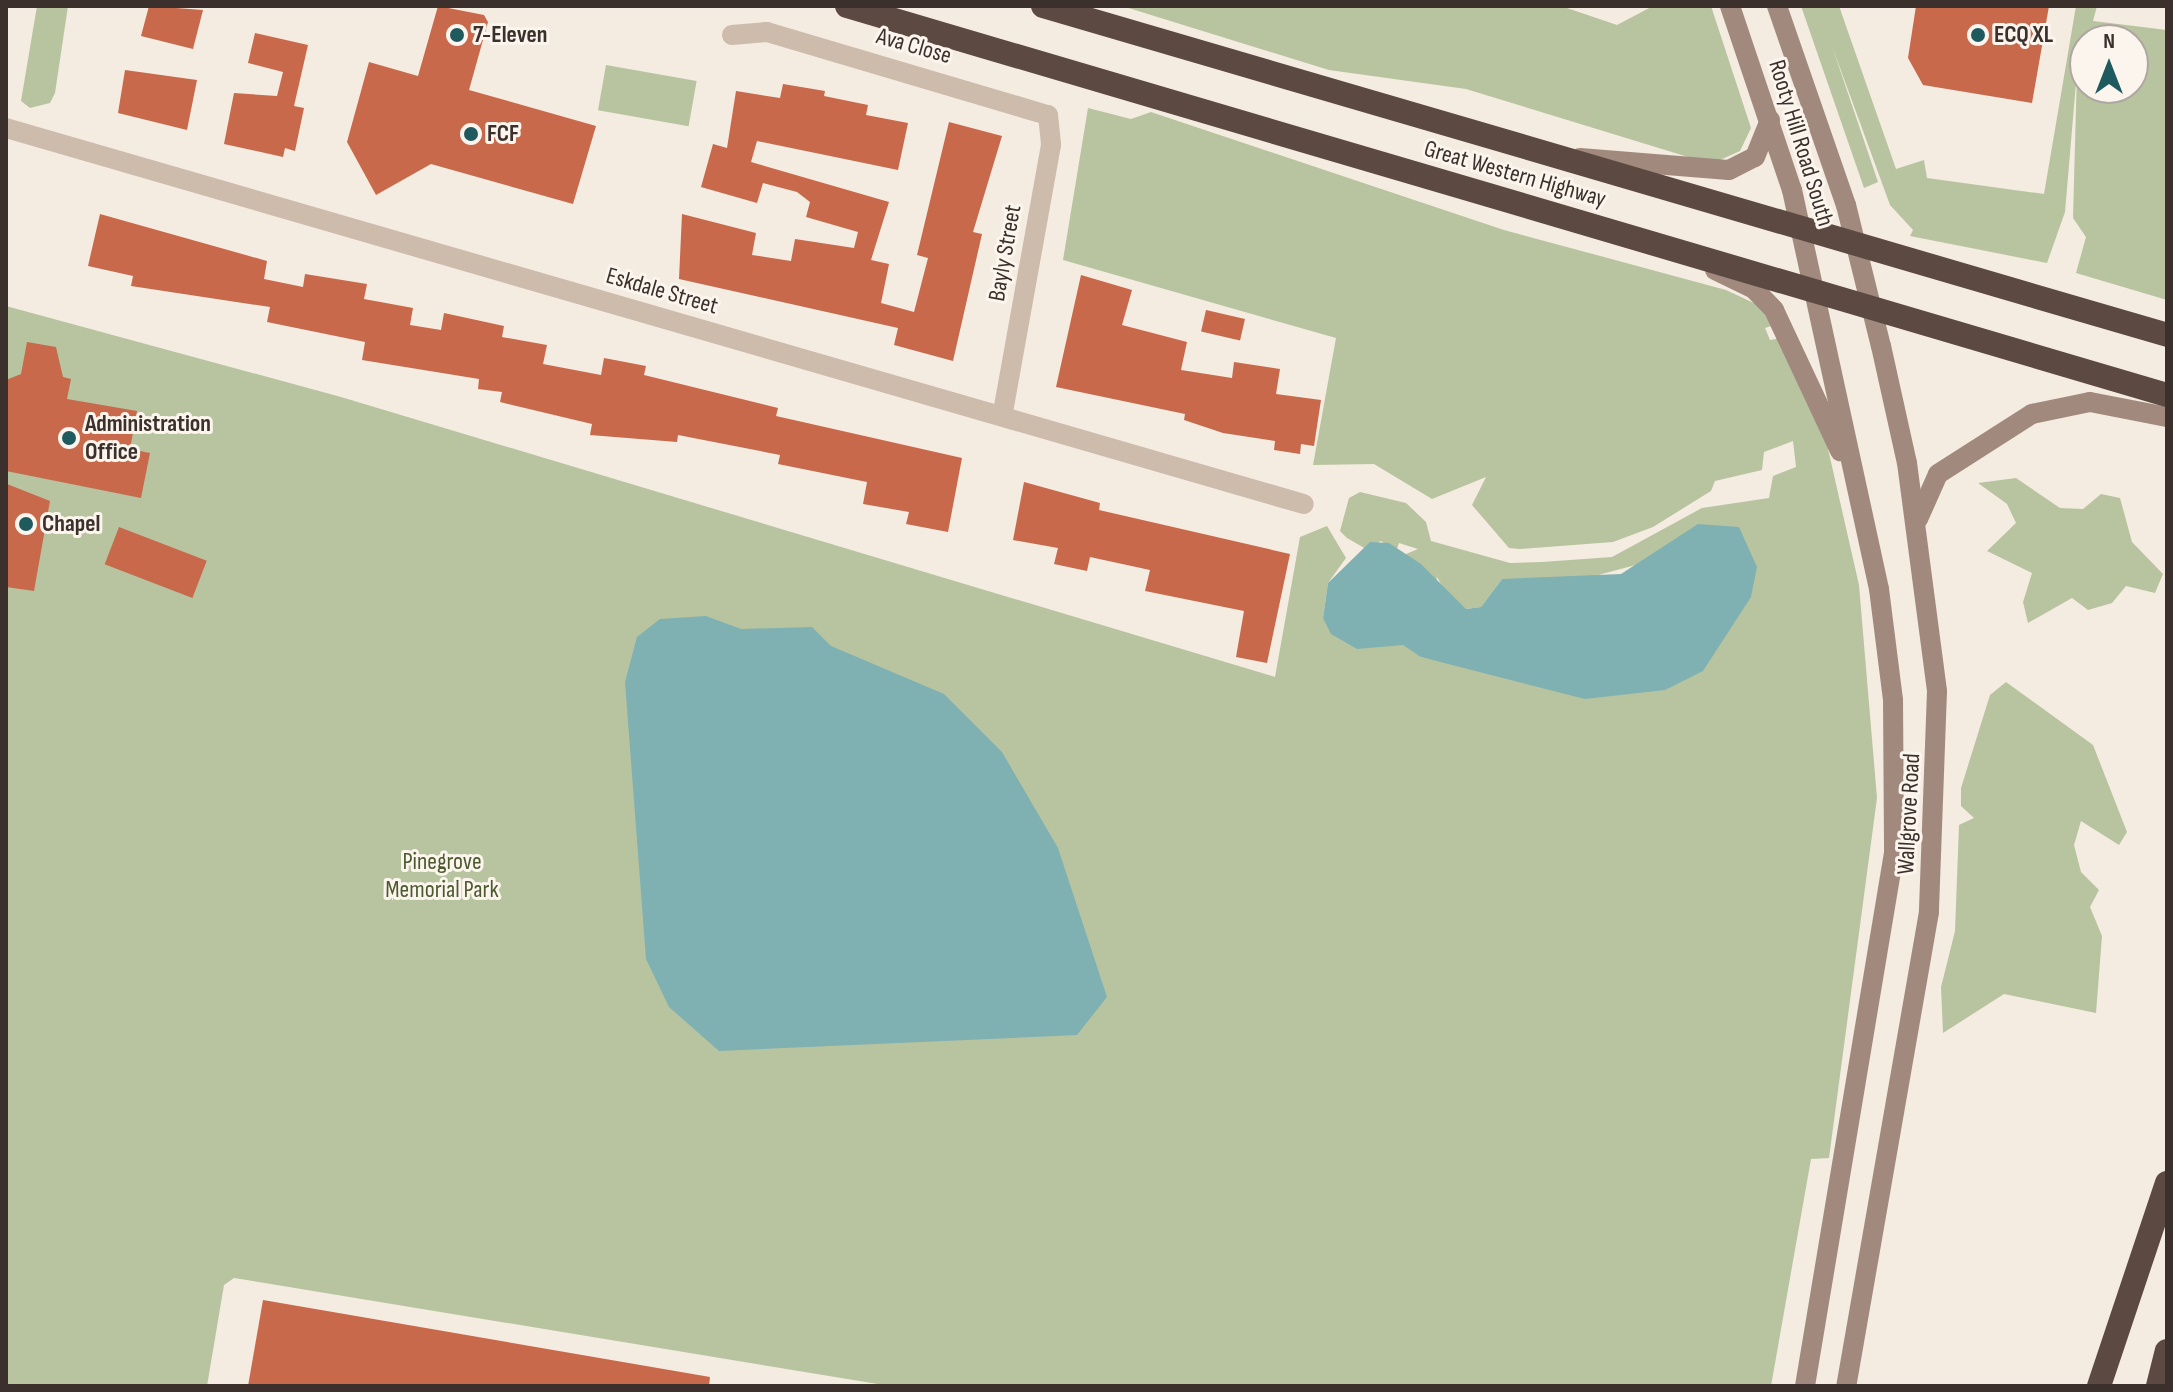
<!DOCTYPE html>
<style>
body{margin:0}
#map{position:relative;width:2173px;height:1392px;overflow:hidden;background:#f4ebe1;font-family:"Sofia Sans Condensed",sans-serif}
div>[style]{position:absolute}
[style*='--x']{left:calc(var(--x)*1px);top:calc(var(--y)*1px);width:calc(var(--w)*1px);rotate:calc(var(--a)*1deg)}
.green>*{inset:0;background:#b8c4a0;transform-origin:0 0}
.water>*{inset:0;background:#7fb0b2}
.building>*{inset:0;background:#c8694b;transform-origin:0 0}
.street>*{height:20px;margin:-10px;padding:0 10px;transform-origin:10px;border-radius:10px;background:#cdbbac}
.secondary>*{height:20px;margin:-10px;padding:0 10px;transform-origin:10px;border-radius:10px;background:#a18a7d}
.highway>*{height:24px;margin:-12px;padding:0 12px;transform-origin:12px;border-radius:12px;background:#5c4a42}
.dots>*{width:22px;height:22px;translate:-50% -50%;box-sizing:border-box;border:4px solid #fbf5ee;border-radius:50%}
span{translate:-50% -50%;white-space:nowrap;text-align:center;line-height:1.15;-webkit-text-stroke:6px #fbf5ee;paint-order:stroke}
.poi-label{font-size:24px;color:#3b302b;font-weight:700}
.left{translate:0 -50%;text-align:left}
.street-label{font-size:24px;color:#3b302b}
.park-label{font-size:24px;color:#4a5a2e}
.frame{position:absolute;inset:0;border:8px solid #3b302b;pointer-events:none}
.north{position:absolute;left:2069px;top:24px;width:80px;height:80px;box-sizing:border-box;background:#fbf5ee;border:2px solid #aea6a0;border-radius:50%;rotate:0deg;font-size:22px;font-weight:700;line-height:32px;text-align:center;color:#3b302b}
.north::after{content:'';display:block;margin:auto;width:28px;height:36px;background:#1f5a5e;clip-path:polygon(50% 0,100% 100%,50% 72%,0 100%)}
</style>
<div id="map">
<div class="green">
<i style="clip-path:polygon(37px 6px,68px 6px,55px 93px,50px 103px,30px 108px,21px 101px)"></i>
<i style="clip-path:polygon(1122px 6px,1561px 6px,1617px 25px,1653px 6px,1711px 6px,1751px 128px,1740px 151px,1711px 164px,1466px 89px,1329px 70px)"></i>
<i style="clip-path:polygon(evenodd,1801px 6px,1839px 6px,1896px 169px,1924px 160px,1927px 178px,2044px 194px,2076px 6px,2097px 6px,2093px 21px,2167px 30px,2167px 300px,2076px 273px,2086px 237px,2073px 218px,2077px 71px,2065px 212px,2047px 263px,1910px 236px,1913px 230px,1890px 205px,1832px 46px,1878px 182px,1864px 188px,1801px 6px,2133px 40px,2133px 88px,2085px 88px,2085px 40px,2133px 40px)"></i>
<i style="left:606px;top:65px;width:92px;height:46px;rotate:10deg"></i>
<i style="clip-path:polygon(evenodd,1088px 108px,1131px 119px,1151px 112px,1504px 230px,1726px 290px,1756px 304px,1774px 325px,1765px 328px,1770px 340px,1781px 338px,1826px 440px,1859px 585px,1877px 798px,1829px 1158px,1811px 1159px,1771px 1386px,890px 1386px,234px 1278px,224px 1285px,207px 1386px,6px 1386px,6px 306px,341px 397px,1275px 677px,1300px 537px,1327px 526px,1346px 558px,1328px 583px,1323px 618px,1394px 559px,1418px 549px,1399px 543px,1396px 552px,1381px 541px,1366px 549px,1347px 538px,1340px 531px,1349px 498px,1360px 492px,1406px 503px,1426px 522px,1431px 541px,1510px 563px,1542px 562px,1612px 557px,1702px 508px,1769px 498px,1773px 476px,1796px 467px,1793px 441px,1764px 452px,1762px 470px,1715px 481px,1711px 491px,1653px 527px,1613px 542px,1520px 549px,1509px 548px,1472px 505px,1486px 477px,1432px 499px,1374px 464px,1313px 465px,1336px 338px,1063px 260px,1088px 108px,1643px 563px,1516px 678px,1421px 657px,1437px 577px,1450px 600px,1466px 609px,1481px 607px,1502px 579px,1587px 578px,1643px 563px)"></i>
<i style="clip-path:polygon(2016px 478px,2060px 508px,2083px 509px,2101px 494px,2120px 498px,2132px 542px,2163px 574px,2155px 593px,2126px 586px,2112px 603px,2088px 610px,2072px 598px,2028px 623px,2023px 602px,2032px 573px,1987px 551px,2016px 523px,2007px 504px,1978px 483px)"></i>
<i style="clip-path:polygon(2006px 682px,2093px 745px,2127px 832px,2119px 845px,2081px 821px,2074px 845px,2081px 872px,2099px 890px,2090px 907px,2102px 936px,2096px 1013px,2004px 994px,1943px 1033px,1941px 987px,1955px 931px,1959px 825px,1974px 818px,1961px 806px,1961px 788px,1990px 695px)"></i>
</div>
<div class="water">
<i style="clip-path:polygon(1698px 524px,1739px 527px,1757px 567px,1751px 597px,1703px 671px,1665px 690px,1585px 699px,1421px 657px,1403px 645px,1357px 649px,1331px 634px,1323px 618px,1328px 583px,1370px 542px,1389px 543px,1421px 564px,1466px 609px,1481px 607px,1502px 579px,1621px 574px)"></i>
<i style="clip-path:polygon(706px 616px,741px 629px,812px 627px,831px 646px,944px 694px,1002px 752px,1058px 848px,1107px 997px,1077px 1035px,719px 1051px,669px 1007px,646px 959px,625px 682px,637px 637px,660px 619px)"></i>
</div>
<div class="building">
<i style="clip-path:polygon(149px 6px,203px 10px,193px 49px,141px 36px)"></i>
<i style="clip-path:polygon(438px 6px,484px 15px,488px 22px,469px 90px,596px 126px,573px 204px,431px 164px,376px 195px,347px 142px,369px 62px,418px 76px)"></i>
<i style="clip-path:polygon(1916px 6px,2049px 6px,2032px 103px,1923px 85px,1908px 58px)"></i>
<i style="clip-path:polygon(255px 33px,308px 45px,294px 106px,304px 108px,295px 151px,285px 148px,283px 157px,224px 144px,234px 93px,277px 96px,283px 72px,248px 63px)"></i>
<i style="clip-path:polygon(125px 70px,197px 80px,187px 130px,118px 113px)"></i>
<i style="clip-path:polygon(783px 84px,825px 91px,824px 96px,868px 105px,866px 115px,908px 123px,898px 170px,757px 141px,751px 162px,889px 202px,871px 260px,889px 264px,881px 303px,914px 312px,928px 258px,917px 255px,949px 122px,1002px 136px,973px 232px,982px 234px,953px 361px,894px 345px,898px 328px,679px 279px,682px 214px,756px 233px,752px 255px,791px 261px,795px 239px,854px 248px,858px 232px,806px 217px,810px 202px,797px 192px,763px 183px,757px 203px,701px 187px,713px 144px,727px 148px,736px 91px,780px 98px)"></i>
<i style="clip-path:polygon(100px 214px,267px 261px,264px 279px,303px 287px,305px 274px,367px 284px,364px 299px,413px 308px,410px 325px,441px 330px,444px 313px,504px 326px,502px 337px,547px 345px,543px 364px,601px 375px,604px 358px,646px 366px,644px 375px,778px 408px,776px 416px,962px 458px,948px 532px,906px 524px,909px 512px,863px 504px,867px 482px,778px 464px,780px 455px,678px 435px,677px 442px,590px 435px,592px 424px,500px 402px,502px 392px,478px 389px,479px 379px,362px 360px,365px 342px,267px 322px,270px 307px,131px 286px,133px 276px,88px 266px)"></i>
<i style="clip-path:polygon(1081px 275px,1132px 290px,1122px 325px,1187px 342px,1181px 370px,1232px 378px,1234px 362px,1280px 369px,1276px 394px,1321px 400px,1314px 446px,1301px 444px,1300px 454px,1274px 450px,1275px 441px,1223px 433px,1184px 420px,1185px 414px,1056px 387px)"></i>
<i style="left:1206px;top:310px;width:40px;height:22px;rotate:13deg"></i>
<i style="clip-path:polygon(27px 342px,56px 347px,63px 377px,71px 379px,67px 399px,137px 411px,130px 449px,150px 453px,141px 498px,6px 471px,6px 380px,21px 374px)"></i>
<i style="clip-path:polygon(1024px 482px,1100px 503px,1099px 510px,1290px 554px,1267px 663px,1236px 657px,1244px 611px,1145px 591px,1150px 570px,1090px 557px,1087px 571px,1054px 564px,1058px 548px,1013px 540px)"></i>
<i style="clip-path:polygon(7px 484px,50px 501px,34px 591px,6px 587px)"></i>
<i style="left:119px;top:527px;width:94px;height:40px;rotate:21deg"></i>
<i style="clip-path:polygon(263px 1300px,710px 1377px,709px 1386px,248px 1386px)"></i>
</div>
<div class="street">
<i style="--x:732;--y:35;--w:35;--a:-5"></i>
<i style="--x:767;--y:32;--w:293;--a:16.5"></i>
<i style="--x:1048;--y:115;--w:30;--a:84"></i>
<i style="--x:1051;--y:145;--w:275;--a:100.2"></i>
<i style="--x:6;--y:128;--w:1351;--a:16.16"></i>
</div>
<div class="secondary">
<i style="--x:1730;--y:6;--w:194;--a:71.4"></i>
<i style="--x:1792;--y:190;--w:408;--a:77.7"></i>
<i style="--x:1879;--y:589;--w:112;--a:82.8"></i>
<i style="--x:1893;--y:700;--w:153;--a:89.6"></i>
<i style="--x:1894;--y:853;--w:540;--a:99.48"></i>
<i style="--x:1777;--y:6;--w:211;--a:70.9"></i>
<i style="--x:1846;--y:205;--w:145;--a:76.1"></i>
<i style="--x:1881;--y:346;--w:120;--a:77.5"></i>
<i style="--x:1907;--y:463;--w:230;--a:82.5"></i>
<i style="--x:1937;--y:691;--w:221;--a:92.1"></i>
<i style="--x:1929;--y:912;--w:481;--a:99.9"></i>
<i style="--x:1580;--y:158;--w:149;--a:4.6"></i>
<i style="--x:1729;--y:170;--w:29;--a:-27"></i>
<i style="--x:1755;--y:157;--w:40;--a:-68"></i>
<i style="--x:1715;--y:270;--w:43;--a:26"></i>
<i style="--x:1754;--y:289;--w:29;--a:46"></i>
<i style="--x:1774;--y:310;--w:156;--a:64.9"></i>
<i style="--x:1918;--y:519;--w:49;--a:-66"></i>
<i style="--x:1938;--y:474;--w:112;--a:-32.6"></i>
<i style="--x:2032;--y:414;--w:59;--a:-11.7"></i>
<i style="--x:2090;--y:402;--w:78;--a:11"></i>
</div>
<div class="highway">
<i style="--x:847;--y:6;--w:1376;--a:16.42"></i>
<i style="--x:1043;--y:6;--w:1171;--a:16.31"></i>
<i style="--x:2099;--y:1386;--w:214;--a:-71.5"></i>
<i style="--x:2158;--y:1386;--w:36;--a:-76"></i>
</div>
<div class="dots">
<i style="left:457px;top:35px;background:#1f5a5e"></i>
<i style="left:1978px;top:35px;background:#1f5a5e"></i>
<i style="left:471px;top:134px;background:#1f5a5e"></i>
<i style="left:69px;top:438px;background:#1f5a5e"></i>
<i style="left:26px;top:524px;background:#1f5a5e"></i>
</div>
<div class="poi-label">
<span class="left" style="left:473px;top:35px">7-Eleven</span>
<span class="left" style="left:1994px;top:35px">ECQ XL</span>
<span class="left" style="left:487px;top:134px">FCF</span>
<span class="left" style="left:85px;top:438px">Administration<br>Office</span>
<span class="left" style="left:42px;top:524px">Chapel</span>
</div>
<div class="street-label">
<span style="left:914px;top:46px;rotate:16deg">Ava Close</span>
<span style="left:1801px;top:143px;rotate:73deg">Rooty Hill Road South</span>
<span style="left:1515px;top:174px;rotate:16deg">Great Western Highway</span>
<span style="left:1005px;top:253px;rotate:-80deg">Bayly Street</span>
<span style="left:662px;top:291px;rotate:16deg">Eskdale Street</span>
<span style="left:1909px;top:814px;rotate:-87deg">Wallgrove Road</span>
</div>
<div class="park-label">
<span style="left:442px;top:876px">Pinegrove<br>Memorial Park</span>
</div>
<div class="frame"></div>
<div class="north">N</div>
</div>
